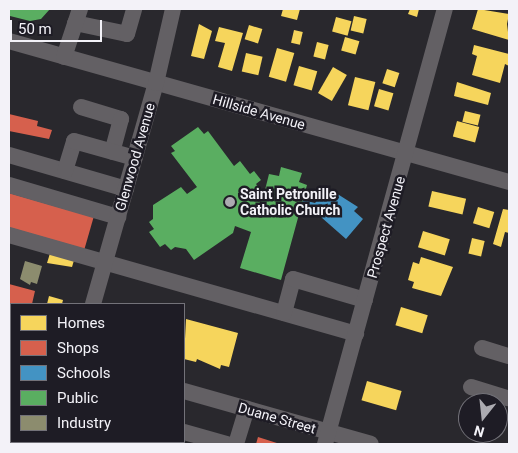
<!DOCTYPE html>
<style>
body{margin:0}
#map{position:relative;width:518px;height:453px;overflow:hidden;background:#29282d;font-family:Roboto,sans-serif}
div>[style]{position:absolute}
[style*='--x']{left:calc(var(--x)*1px);top:calc(var(--y)*1px);width:calc(var(--w)*1px);rotate:calc(var(--a)*1deg)}
.homes>*{inset:0;background:#f6d55c;transform-origin:0 0}
.shops>*{inset:0;background:#d6604d;transform-origin:0 0}
.schools>*{inset:0;background:#4393c3}
.public>*{inset:0;background:#5aae61}
.industry>*{inset:0;background:#8c8c6e}
.minor>*{height:16px;margin:-8px;padding:0 8px;transform-origin:8px;border-radius:8px;background:#636064}
.rail>*{height:4px;margin-top:-2px;transform-origin:0;background:repeating-linear-gradient(90deg,#646468 0 6px,transparent 0 12px)}
.dots>*{width:14px;height:14px;translate:-50% -50%;box-sizing:border-box;border:2px solid #1e1c25;border-radius:50%}
span{translate:-50% -50%;white-space:nowrap;text-align:center;line-height:1.15;-webkit-text-stroke:5px #1e1c25;paint-order:stroke}
.street-label{font-size:14px;color:#f3f2f8}
.poi-label{font-size:14px;color:#f3f2f8;font-weight:700}
.left{translate:0 -50%;text-align:left}
.frame{position:absolute;inset:0;border:10px solid #f3f2f8;pointer-events:none}
.legend{position:absolute;left:10px;top:303px;width:175px;height:140px;box-sizing:border-box;background:#1e1c25;border:1px solid #737279;margin:0;padding:6px 9px;list-style:none;font-size:15px;color:#f3f2f8}
.legend li{display:flex;align-items:center;gap:10px;height:25px}
.legend b{width:25px;border:1px solid #737279}
.north{position:absolute;left:458px;top:393px;width:50px;height:50px;box-sizing:border-box;background:#1e1c25;border:1px solid #737279;border-radius:50%;rotate:196deg;font-size:14px;font-weight:700;line-height:20px;text-align:center;color:#f3f2f8}
.north::after{content:'';display:block;margin:auto;width:18px;height:22px;background:#acabb1;clip-path:polygon(50% 0,100% 100%,50% 72%,0 100%)}
.scale{position:absolute;left:10px;top:20px;width:92px;height:22px;box-sizing:border-box;border:2px solid #f3f2f8;border-top:0;padding-left:6px;font-size:15px;line-height:18px;white-space:nowrap;color:#f3f2f8;-webkit-text-stroke:4px #1e1c25;paint-order:stroke}
</style>
<div id="map">
<div class="homes">
<i style="clip-path:polygon(283px 9px,300px 9px,297px 20px,281px 16px)"></i>
<i style="clip-path:polygon(410px 9px,419px 9px,417px 17px,408px 14px)"></i>
<i style="clip-path:polygon(478px 9px,509px 14px,507px 24px,509px 40px,472px 29px)"></i>
<i style="left:354px;top:16px;width:13px;height:15px;rotate:13deg"></i>
<i style="left:336px;top:17px;width:16px;height:15px;rotate:15deg"></i>
<i style="clip-path:polygon(199px 24px,212px 31px,204px 59px,191px 56px)"></i>
<i style="left:249px;top:25px;width:14px;height:15px;rotate:17deg"></i>
<i style="clip-path:polygon(219px 27px,243px 33px,232px 71px,218px 67px,225px 43px,215px 41px)"></i>
<i style="left:294px;top:30px;width:9px;height:13px;rotate:13deg"></i>
<i style="left:345px;top:37px;width:15px;height:14px;rotate:16deg"></i>
<i style="left:317px;top:42px;width:12px;height:15px;rotate:14deg"></i>
<i style="clip-path:polygon(474px 45px,509px 54px,509px 66px,505px 64px,500px 83px,472px 75px,477px 56px,472px 54px)"></i>
<i style="left:277px;top:48px;width:18px;height:30px;rotate:16deg"></i>
<i style="left:246px;top:53px;width:17px;height:19px;rotate:13deg"></i>
<i style="left:299px;top:66px;width:19px;height:20px;rotate:16deg"></i>
<i style="left:333px;top:67px;width:16px;height:30px;rotate:30deg"></i>
<i style="left:387px;top:69px;width:13px;height:15px;rotate:18deg"></i>
<i style="left:355px;top:77px;width:21px;height:29px;rotate:14deg"></i>
<i style="clip-path:polygon(457px 82px,491px 93px,488px 105px,454px 96px)"></i>
<i style="left:379px;top:89px;width:15px;height:18px;rotate:16deg"></i>
<i style="left:465px;top:111px;width:16px;height:11px;rotate:14deg"></i>
<i style="left:457px;top:121px;width:23px;height:16px;rotate:15deg"></i>
<i style="left:432px;top:191px;width:35px;height:16px;rotate:13deg"></i>
<i style="left:478px;top:207px;width:17px;height:17px;rotate:17deg"></i>
<i style="clip-path:polygon(503px 209px,509px 210px,509px 233px,505px 232px,501px 247px,493px 244px)"></i>
<i style="left:423px;top:231px;width:28px;height:17px;rotate:17deg"></i>
<i style="left:472px;top:238px;width:13px;height:16px;rotate:13deg"></i>
<i style="clip-path:polygon(51px 250px,75px 257px,72px 267px,47px 263px)"></i>
<i style="clip-path:polygon(421px 257px,453px 267px,441px 296px,412px 288px,414px 282px,408px 280px,413px 262px,419px 264px)"></i>
<i style="clip-path:polygon(49px 296px,63px 300px,62px 304px,47px 304px)"></i>
<i style="left:401px;top:307px;width:28px;height:19px;rotate:17deg"></i>
<i style="clip-path:polygon(186px 319px,238px 333px,229px 367px,221px 365px,220px 369px,197px 359px,196px 362px,184px 359px)"></i>
<i style="left:367px;top:381px;width:36px;height:20px;rotate:16deg"></i>
</div>
<div class="shops">
<i style="clip-path:polygon(9px 114px,38px 121px,37px 126px,52px 130px,49px 139px,9px 131px)"></i>
<i style="left:9px;top:193px;width:88px;height:33px;rotate:16deg"></i>
<i style="clip-path:polygon(9px 284px,35px 291px,32px 304px,11px 304px,11px 320px)"></i>
<i style="clip-path:polygon(258px 437px,280px 444px,256px 444px)"></i>
</div>
<div class="schools">
<i style="clip-path:polygon(328px 188px,358px 207px,354px 211px,363px 219px,346px 239px,313px 210px,301px 206px,303px 200px,315px 203px)"></i>
</div>
<div class="public">
<i style="clip-path:polygon(9px 9px,50px 9px,41px 19px,30px 21px,10px 16px,9px 19px)"></i>
<i style="clip-path:polygon(198px 127px,204px 134px,208px 131px,234px 166px,240px 161px,250px 174px,254px 171px,261px 180px,256px 184px,259px 188px,265px 190px,269px 174px,279px 176px,281px 167px,302px 173px,299px 182px,307px 185px,281px 280px,240px 268px,251px 232px,235px 226px,233px 233px,194px 260px,186px 249px,175px 247px,171px 250px,165px 244px,160px 247px,149px 232px,154px 229px,149px 222px,153px 219px,153px 205px,181px 187px,187px 194px,197px 187px,171px 153px,175px 151px,171px 146px)"></i>
</div>
<div class="industry">
<i style="clip-path:polygon(25px 261px,42px 266px,37px 284px,31px 282px,30px 285px,20px 279px)"></i>
</div>
<div class="minor">
<i style="--x:75;--y:23;--w:53;--a:11.9"></i>
<i style="--x:127;--y:34;--w:26;--a:-74"></i>
<i style="--x:9;--y:41;--w:520;--a:15.75"></i>
<i style="--x:64;--y:57;--w:51;--a:-71.6"></i>
<i style="--x:81;--y:107;--w:42;--a:16.7"></i>
<i style="--x:121;--y:119;--w:34;--a:105"></i>
<i style="--x:9;--y:155;--w:122;--a:16.2"></i>
<i style="--x:65;--y:171;--w:31;--a:-73"></i>
<i style="--x:74;--y:141;--w:63;--a:15.6"></i>
<i style="--x:9;--y:185;--w:114;--a:16.4"></i>
<i style="--x:9;--y:235;--w:361;--a:15.9"></i>
<i style="--x:93;--y:304;--w:230;--a:-74.1"></i>
<i style="--x:156;--y:83;--w:76;--a:-77.1"></i>
<i style="--x:284;--y:313;--w:35;--a:-75"></i>
<i style="--x:293;--y:279;--w:75;--a:16.3"></i>
<i style="--x:9;--y:342;--w:2;--a:27"></i>
<i style="--x:482;--y:348;--w:28;--a:17"></i>
<i style="--x:9;--y:381;--w:2;--a:0"></i>
<i style="--x:471;--y:387;--w:38;--a:17"></i>
<i style="--x:184;--y:391;--w:194;--a:15.8"></i>
<i style="--x:184;--y:432;--w:45;--a:15.6"></i>
<i style="--x:236;--y:444;--w:37;--a:-73"></i>
<i style="--x:325;--y:444;--w:451;--a:-74.6"></i>
</div>
<div class="rail">
<i style="--x:9;--y:443;--w:5;--a:11"></i>
</div>
<div class="dots">
<i style="left:230px;top:202px;background:#acabb1"></i>
</div>
<div class="street-label">
<span style="left:259px;top:112px;rotate:16deg">Hillside Avenue</span>
<span style="left:135px;top:157px;rotate:-74deg">Glenwood Avenue</span>
<span style="left:386px;top:227px;rotate:-74deg">Prospect Avenue</span>
<span style="left:277px;top:418px;rotate:16deg">Duane Street</span>
</div>
<div class="poi-label">
<span class="left" style="left:240px;top:202px">Saint Petronille<br>Catholic Church</span>
</div>
<div class="frame"></div>
<ul class="legend">
<li><b style="height:14px;background:#f6d55c"></b>Homes</li>
<li><b style="height:14px;background:#d6604d"></b>Shops</li>
<li><b style="height:14px;background:#4393c3"></b>Schools</li>
<li><b style="height:14px;background:#5aae61"></b>Public</li>
<li><b style="height:14px;background:#8c8c6e"></b>Industry</li>
</ul>
<div class="north">N</div>
<div class="scale">50 m</div>
</div>
